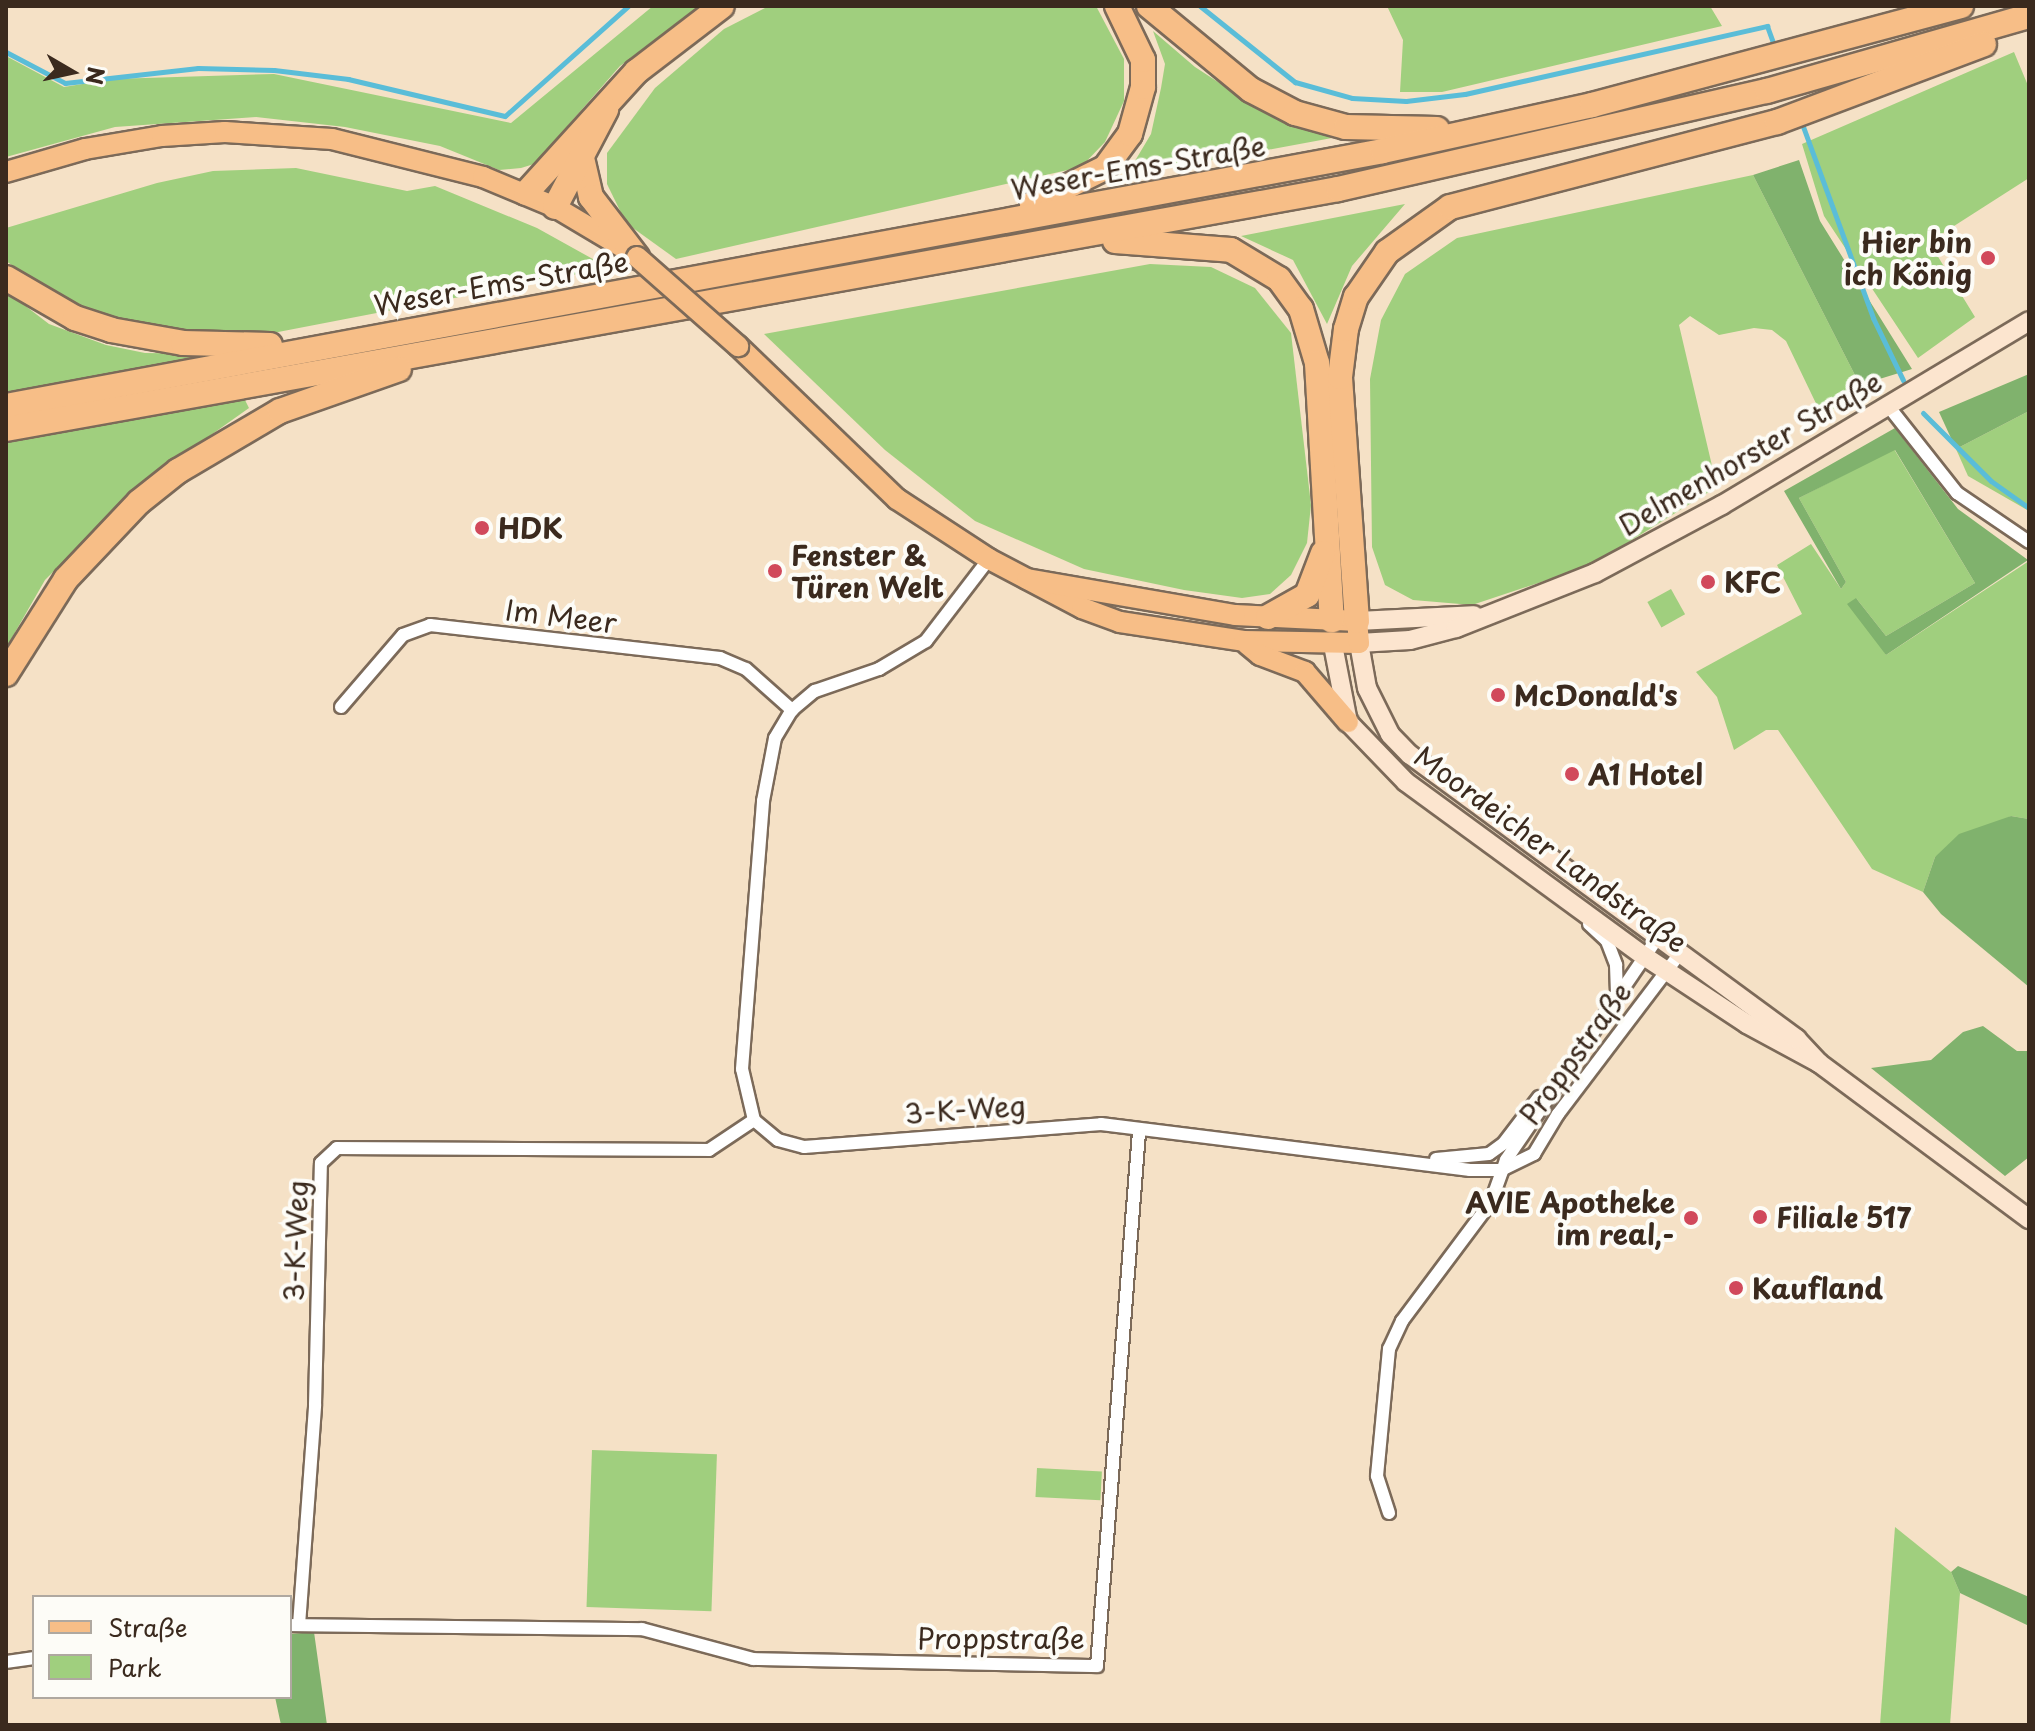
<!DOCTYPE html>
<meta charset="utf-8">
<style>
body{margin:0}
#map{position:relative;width:2035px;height:1731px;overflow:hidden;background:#f5e1c6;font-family:"Playpen Sans",sans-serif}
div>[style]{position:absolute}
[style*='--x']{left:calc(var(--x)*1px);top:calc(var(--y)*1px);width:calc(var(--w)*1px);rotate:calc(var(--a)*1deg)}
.green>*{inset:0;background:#a0cf7e;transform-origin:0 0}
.forest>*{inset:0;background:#80b26d}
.stream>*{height:5px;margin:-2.5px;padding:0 2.5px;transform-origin:2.5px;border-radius:2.5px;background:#5abdd8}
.roads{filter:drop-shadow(2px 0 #7c6a59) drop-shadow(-2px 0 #7c6a59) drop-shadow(0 2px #7c6a59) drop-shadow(0 -2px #7c6a59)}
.street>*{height:12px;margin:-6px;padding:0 6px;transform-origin:6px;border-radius:6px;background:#fff}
.secondary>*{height:18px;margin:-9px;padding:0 9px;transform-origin:9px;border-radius:9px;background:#fce5cf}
.primary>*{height:20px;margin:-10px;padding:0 10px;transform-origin:10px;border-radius:10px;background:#f7be87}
.highway>*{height:24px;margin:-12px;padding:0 12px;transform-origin:12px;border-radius:12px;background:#f7be87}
.bridges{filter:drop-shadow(2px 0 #7c6a59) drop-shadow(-2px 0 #7c6a59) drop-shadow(0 2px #7c6a59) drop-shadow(0 -2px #7c6a59)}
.primary-bridge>*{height:20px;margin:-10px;padding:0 10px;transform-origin:10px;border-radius:10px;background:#f7be87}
.dots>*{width:22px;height:22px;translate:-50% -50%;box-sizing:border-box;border:4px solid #fdfcf7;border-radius:50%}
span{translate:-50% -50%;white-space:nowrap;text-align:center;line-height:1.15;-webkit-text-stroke:8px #fdfcf7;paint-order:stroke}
.street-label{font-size:28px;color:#3b2a1e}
.poi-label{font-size:28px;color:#3b2a1e;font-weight:700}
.right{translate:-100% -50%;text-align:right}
.left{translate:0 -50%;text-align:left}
.frame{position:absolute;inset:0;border:8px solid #3b2a1e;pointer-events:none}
.legend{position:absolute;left:32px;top:1595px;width:260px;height:104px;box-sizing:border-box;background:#fdfcf7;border:2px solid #afa8a0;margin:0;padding:10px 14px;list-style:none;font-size:24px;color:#3b2a1e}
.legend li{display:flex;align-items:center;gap:16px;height:40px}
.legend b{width:40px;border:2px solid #afa8a0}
.north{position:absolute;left:32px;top:32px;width:80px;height:80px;-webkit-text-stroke:6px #fdfcf7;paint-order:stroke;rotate:99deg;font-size:22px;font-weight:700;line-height:32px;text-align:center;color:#3b2a1e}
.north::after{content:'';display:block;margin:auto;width:28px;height:36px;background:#3b2a1e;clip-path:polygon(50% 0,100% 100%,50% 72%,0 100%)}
</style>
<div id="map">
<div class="green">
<i style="clip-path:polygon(653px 6px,701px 6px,620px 66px,534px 164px,521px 168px,499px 170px,440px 146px,345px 127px,256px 117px,115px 127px,6px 157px,6px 56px,64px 87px,113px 79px,274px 74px,511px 123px)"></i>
<i style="clip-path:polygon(769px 6px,1096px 6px,1124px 59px,1124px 101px,1105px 142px,1081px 167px,676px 259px,626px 223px,607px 184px,607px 153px,655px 88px,724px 29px)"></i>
<i style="clip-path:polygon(1387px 6px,1710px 6px,1722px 26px,1442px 92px,1400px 92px,1403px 40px)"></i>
<i style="clip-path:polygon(1153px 31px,1195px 67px,1264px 112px,1332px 138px,1126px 176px,1151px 134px,1161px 88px,1165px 64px)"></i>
<i style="clip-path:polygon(2014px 52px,2029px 88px,2029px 178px,1929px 242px,1975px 317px,1918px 358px,1824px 216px,1802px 144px)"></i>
<i style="clip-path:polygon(296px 168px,407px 191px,435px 186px,537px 228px,609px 268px,273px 333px,217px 338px,159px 333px,65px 303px,6px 261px,6px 228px,157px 183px,213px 171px)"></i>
<i style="clip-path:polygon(1753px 175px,1860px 385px,1823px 418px,1786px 341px,1772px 330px,1754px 328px,1719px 335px,1690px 316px,1679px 325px,1717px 487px,1592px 565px,1472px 605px,1413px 600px,1385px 585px,1372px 547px,1370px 379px,1381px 320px,1405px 274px,1457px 238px)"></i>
<i style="clip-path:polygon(1405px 204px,1352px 266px,1327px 324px,1293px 260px,1241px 236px)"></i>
<i style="clip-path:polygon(1150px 264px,1211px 267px,1255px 288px,1291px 333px,1311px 505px,1307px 543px,1291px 575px,1270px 594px,1242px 598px,1184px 590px,1084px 569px,975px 521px,885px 450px,764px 334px)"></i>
<i style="clip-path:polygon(6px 291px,49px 324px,106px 345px,145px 353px,224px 354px,6px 393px)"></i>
<i style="clip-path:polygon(244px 398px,249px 408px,139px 486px,45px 580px,6px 648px,6px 443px)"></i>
<i style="clip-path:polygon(2029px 411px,2029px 511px,1968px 476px,1956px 449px)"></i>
<i style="clip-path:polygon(1894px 449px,1975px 583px,1886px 636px,1856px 598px,1886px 655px,2029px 561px,2029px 819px,2011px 816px,1935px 857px,1923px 892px,1872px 869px,1778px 730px,1766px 730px,1734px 750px,1717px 697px,1696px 672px,1802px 614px,1777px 565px,1811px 544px,1841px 589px,1846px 582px,1799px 498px)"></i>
<i style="left:1671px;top:589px;width:29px;height:27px;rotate:61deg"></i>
<i style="left:592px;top:1450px;width:125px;height:157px;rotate:2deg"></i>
<i style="left:1037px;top:1468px;width:65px;height:29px;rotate:3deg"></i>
<i style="clip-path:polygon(1895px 1527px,1951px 1572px,1960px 1593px,1950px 1725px,1880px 1725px)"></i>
</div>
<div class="forest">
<i style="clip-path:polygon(1799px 160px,1820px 221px,1912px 369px,1860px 385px,1753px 175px)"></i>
<i style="clip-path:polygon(2029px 374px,2029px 411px,1956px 449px,1939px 412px)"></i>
<i style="clip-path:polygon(1895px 428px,1958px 509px,2028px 560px,1886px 655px,1847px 604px,1856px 598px,1886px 636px,1975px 583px,1895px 450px,1799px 498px,1846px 582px,1841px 589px,1784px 491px)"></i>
<i style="clip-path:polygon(2011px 816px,2029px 819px,2029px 987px,1941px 914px,1923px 892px,1935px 857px,1959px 834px)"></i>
<i style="clip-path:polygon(1983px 1026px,2017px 1051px,2029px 1051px,2029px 1157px,2005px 1176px,1871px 1068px,1931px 1060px,1963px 1032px)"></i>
<i style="clip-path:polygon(1958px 1566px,2029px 1597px,2029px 1626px,1960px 1593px,1951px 1572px)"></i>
<i style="clip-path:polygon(314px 1632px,327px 1725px,281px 1725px,275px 1697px,290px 1697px,290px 1634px)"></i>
</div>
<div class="stream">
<i style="--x:1200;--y:6;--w:122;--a:38.7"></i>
<i style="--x:1295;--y:82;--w:59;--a:15.7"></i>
<i style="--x:1352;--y:98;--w:54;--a:3.2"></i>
<i style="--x:1406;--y:101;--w:59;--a:-6.8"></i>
<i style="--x:1465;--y:94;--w:310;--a:-12.7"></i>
<i style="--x:1767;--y:26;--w:23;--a:70"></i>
<i style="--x:6;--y:52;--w:67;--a:27.7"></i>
<i style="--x:65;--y:83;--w:134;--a:-6.4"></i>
<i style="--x:198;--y:68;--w:76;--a:1.5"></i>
<i style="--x:274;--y:70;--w:75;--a:6.9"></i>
<i style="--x:348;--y:79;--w:161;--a:13.3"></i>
<i style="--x:505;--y:116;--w:165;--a:-41.8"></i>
<i style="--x:1801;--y:121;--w:210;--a:69.9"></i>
<i style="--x:1873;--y:318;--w:69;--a:64.2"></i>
<i style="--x:1923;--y:413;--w:96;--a:45"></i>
<i style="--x:1991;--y:481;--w:47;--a:35.4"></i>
</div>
<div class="roads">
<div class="street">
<i style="--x:1889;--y:407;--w:110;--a:51.7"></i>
<i style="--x:1957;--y:493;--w:87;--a:34.2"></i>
<i style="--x:341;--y:707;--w:95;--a:-49.3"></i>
<i style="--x:403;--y:635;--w:29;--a:-20"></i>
<i style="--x:430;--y:625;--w:292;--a:6.5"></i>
<i style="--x:720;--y:658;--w:28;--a:23"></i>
<i style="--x:746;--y:669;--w:62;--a:41.7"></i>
<i style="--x:1589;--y:924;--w:25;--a:43"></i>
<i style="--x:1607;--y:941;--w:26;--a:69"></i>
<i style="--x:1616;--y:965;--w:34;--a:88"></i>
<i style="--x:754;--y:1120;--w:52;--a:-103.2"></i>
<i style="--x:742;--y:1069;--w:269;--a:-85.5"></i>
<i style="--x:763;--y:801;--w:64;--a:-79.2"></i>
<i style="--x:775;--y:738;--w:33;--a:-59"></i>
<i style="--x:792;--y:710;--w:30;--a:-40"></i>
<i style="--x:815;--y:691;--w:68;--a:-19"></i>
<i style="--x:879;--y:669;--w:55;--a:-30.8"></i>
<i style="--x:926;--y:641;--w:103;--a:-52.5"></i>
<i style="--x:1436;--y:1159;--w:53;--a:-5.4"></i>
<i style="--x:1489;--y:1154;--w:19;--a:-36"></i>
<i style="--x:1504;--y:1143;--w:58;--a:-52.7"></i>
<i style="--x:1389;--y:1513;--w:39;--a:-108"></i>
<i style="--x:1377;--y:1476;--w:128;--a:-84.6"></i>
<i style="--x:1389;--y:1349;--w:31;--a:-65"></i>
<i style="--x:1402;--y:1321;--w:149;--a:-53.2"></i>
<i style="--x:1491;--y:1202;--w:45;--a:-70.3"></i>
<i style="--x:1506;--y:1160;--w:270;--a:-55.7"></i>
<i style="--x:290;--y:1625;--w:352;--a:0.7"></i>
<i style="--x:642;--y:1629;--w:115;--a:15.1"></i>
<i style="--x:753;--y:1659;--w:344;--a:1.2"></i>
<i style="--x:1097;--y:1666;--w:536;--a:-85.5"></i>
<i style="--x:299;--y:1625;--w:221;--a:-85.8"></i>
<i style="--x:315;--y:1405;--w:242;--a:-88.6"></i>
<i style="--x:321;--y:1163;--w:22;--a:-43"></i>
<i style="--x:337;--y:1148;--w:372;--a:0.3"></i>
<i style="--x:709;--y:1150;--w:54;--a:-33.7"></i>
<i style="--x:754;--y:1120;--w:31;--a:40"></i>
<i style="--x:778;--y:1140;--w:27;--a:15"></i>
<i style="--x:804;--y:1147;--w:298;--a:-4.4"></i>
<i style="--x:1101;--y:1124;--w:372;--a:7.1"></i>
<i style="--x:1470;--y:1170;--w:31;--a:0"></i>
<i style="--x:1501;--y:1170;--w:37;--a:-26"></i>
<i style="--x:1534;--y:1154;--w:47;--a:-59"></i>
<i style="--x:1558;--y:1114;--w:202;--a:-52.8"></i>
<i style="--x:6;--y:1662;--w:28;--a:-8"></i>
</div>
<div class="secondary">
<i style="--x:1357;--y:621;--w:117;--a:-2.9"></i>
<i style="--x:1333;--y:645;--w:78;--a:79"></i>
<i style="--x:1348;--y:722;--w:83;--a:46"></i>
<i style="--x:1406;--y:782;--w:295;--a:36.2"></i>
<i style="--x:1644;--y:956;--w:123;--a:33.4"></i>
<i style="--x:1747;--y:1024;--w:82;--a:28.4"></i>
<i style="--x:1819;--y:1063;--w:262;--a:36.6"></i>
<i style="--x:1819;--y:1063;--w:33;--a:-133"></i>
<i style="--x:1797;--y:1039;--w:480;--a:-143.7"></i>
<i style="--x:1410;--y:755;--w:29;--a:-134"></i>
<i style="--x:1390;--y:734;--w:51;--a:-116.6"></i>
<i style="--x:1367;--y:688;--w:46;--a:-100.1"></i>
<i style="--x:1359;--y:643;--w:51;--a:-3.4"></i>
<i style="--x:1410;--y:640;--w:48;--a:-14.6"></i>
<i style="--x:1456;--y:628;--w:149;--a:-21.6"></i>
<i style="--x:1595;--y:573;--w:144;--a:-28.2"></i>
<i style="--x:1722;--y:505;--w:358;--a:-30.9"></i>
</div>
<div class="primary">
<i style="--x:6;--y:172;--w:82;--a:-16.2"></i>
<i style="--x:85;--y:149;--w:78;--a:-9.6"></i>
<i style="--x:162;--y:136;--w:63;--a:-3.6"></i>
<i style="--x:225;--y:132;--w:107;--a:3.7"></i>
<i style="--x:332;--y:139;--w:156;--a:14.1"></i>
<i style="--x:483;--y:177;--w:78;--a:22.6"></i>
<i style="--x:555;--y:207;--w:84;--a:30.8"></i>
<i style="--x:738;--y:346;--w:221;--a:43.9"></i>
<i style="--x:897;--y:499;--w:110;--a:33.1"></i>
<i style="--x:989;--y:559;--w:105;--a:27.8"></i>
<i style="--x:1082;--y:608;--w:40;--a:20.2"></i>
<i style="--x:1120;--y:622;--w:125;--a:8.7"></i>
<i style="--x:1244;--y:641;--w:115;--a:1"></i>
<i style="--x:1359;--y:643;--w:22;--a:-95"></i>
<i style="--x:1357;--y:621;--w:122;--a:-177.2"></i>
<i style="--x:1235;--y:615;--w:211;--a:-170.2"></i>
<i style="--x:1247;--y:644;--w:17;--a:40"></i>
<i style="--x:1260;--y:655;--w:48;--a:20.7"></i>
<i style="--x:1305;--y:672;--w:66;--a:49.3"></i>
</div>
<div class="highway">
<i style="--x:1149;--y:6;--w:132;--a:39.5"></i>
<i style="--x:1251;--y:90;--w:50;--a:27.6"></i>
<i style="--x:1295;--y:113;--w:53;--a:15.4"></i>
<i style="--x:1346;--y:127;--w:91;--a:1.3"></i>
<i style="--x:582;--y:158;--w:40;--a:77"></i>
<i style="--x:591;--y:197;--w:76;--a:52.5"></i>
<i style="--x:526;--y:193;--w:164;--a:-47.7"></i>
<i style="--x:636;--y:72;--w:108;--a:-37.5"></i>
<i style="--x:1032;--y:204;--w:81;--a:-26.3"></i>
<i style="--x:1105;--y:168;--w:42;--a:-53.7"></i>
<i style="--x:1130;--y:134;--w:49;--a:-74.5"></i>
<i style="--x:1143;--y:87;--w:27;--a:-90"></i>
<i style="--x:1143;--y:60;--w:60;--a:-115.7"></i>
<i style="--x:555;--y:207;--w:110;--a:-62.3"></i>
<i style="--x:1115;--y:241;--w:116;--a:4.4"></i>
<i style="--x:1231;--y:250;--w:56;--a:31.1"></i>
<i style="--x:1279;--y:279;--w:37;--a:54"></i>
<i style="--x:1301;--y:309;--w:56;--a:73.5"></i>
<i style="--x:1317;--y:363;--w:258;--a:86.7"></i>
<i style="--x:6;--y:278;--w:80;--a:30.1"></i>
<i style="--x:75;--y:318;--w:38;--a:18"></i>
<i style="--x:111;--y:330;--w:73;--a:10.2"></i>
<i style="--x:183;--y:343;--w:87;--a:1.3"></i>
<i style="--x:6;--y:406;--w:1400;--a:-10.49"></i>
<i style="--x:1383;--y:151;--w:214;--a:-12.4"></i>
<i style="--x:1592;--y:105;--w:382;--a:-15"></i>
<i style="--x:6;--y:429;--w:1353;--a:-10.21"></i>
<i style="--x:1338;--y:189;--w:440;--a:-12.9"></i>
<i style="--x:1767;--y:91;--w:273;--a:-16"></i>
<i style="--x:1268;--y:617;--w:45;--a:-29.4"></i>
<i style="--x:1307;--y:595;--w:45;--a:-69.1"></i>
<i style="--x:1357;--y:621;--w:245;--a:-94"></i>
<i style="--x:1340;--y:377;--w:48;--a:-82.9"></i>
<i style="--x:1346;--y:329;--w:34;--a:-73"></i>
<i style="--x:1356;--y:297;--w:55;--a:-55.4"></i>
<i style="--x:1387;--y:252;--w:77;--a:-35.5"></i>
<i style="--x:1450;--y:207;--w:338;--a:-14.6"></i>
<i style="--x:1777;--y:122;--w:221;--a:-20.6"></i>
<i style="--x:6;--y:674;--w:112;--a:-57.7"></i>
<i style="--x:66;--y:579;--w:106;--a:-46.5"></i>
<i style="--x:139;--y:502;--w:50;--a:-38.5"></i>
<i style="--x:178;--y:471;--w:118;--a:-30.5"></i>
<i style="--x:280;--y:411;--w:126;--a:-19.4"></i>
</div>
</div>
<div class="bridges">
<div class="primary-bridge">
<i style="--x:637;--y:257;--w:135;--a:41.4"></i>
</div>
</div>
<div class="dots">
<i style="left:1988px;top:258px;background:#d1495b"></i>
<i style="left:482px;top:528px;background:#d1495b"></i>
<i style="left:775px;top:571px;background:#d1495b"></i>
<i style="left:1708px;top:582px;background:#d1495b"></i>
<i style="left:1498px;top:695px;background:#d1495b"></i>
<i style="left:1572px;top:774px;background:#d1495b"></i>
<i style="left:1760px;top:1217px;background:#d1495b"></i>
<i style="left:1691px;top:1218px;background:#d1495b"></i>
<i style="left:1736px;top:1288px;background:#d1495b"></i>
</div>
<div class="street-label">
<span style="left:1138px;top:167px;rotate:-10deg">Weser-Ems-Straße</span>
<span style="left:501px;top:283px;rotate:-10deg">Weser-Ems-Straße</span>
<span style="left:1750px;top:453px;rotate:-30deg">Delmenhorster Straße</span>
<span style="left:561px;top:616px;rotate:7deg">Im Meer</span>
<span style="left:1551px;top:849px;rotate:36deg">Moordeicher Landstraße</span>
<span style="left:1575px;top:1053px;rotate:-54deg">Proppstraße</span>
<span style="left:965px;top:1109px;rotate:-4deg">3-K-Weg</span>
<span style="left:295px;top:1241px;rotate:-88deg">3-K-Weg</span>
<span style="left:1001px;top:1638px">Proppstraße</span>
</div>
<div class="poi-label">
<span class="right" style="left:1972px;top:258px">Hier bin<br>ich König</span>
<span class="left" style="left:498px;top:528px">HDK</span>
<span class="left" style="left:791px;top:571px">Fenster &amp;<br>Türen Welt</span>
<span class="left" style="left:1724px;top:582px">KFC</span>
<span class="left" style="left:1514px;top:695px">McDonald's</span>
<span class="left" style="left:1588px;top:774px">A1 Hotel</span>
<span class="right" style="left:1675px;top:1218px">AVIE Apotheke<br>im real,-</span>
<span class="left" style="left:1776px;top:1217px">Filiale 517</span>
<span class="left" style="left:1752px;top:1288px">Kaufland</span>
</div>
<div class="frame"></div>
<ul class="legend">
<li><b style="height:10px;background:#f7be87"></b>Straße</li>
<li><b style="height:22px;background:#a0cf7e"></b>Park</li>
</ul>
<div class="north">N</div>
</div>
